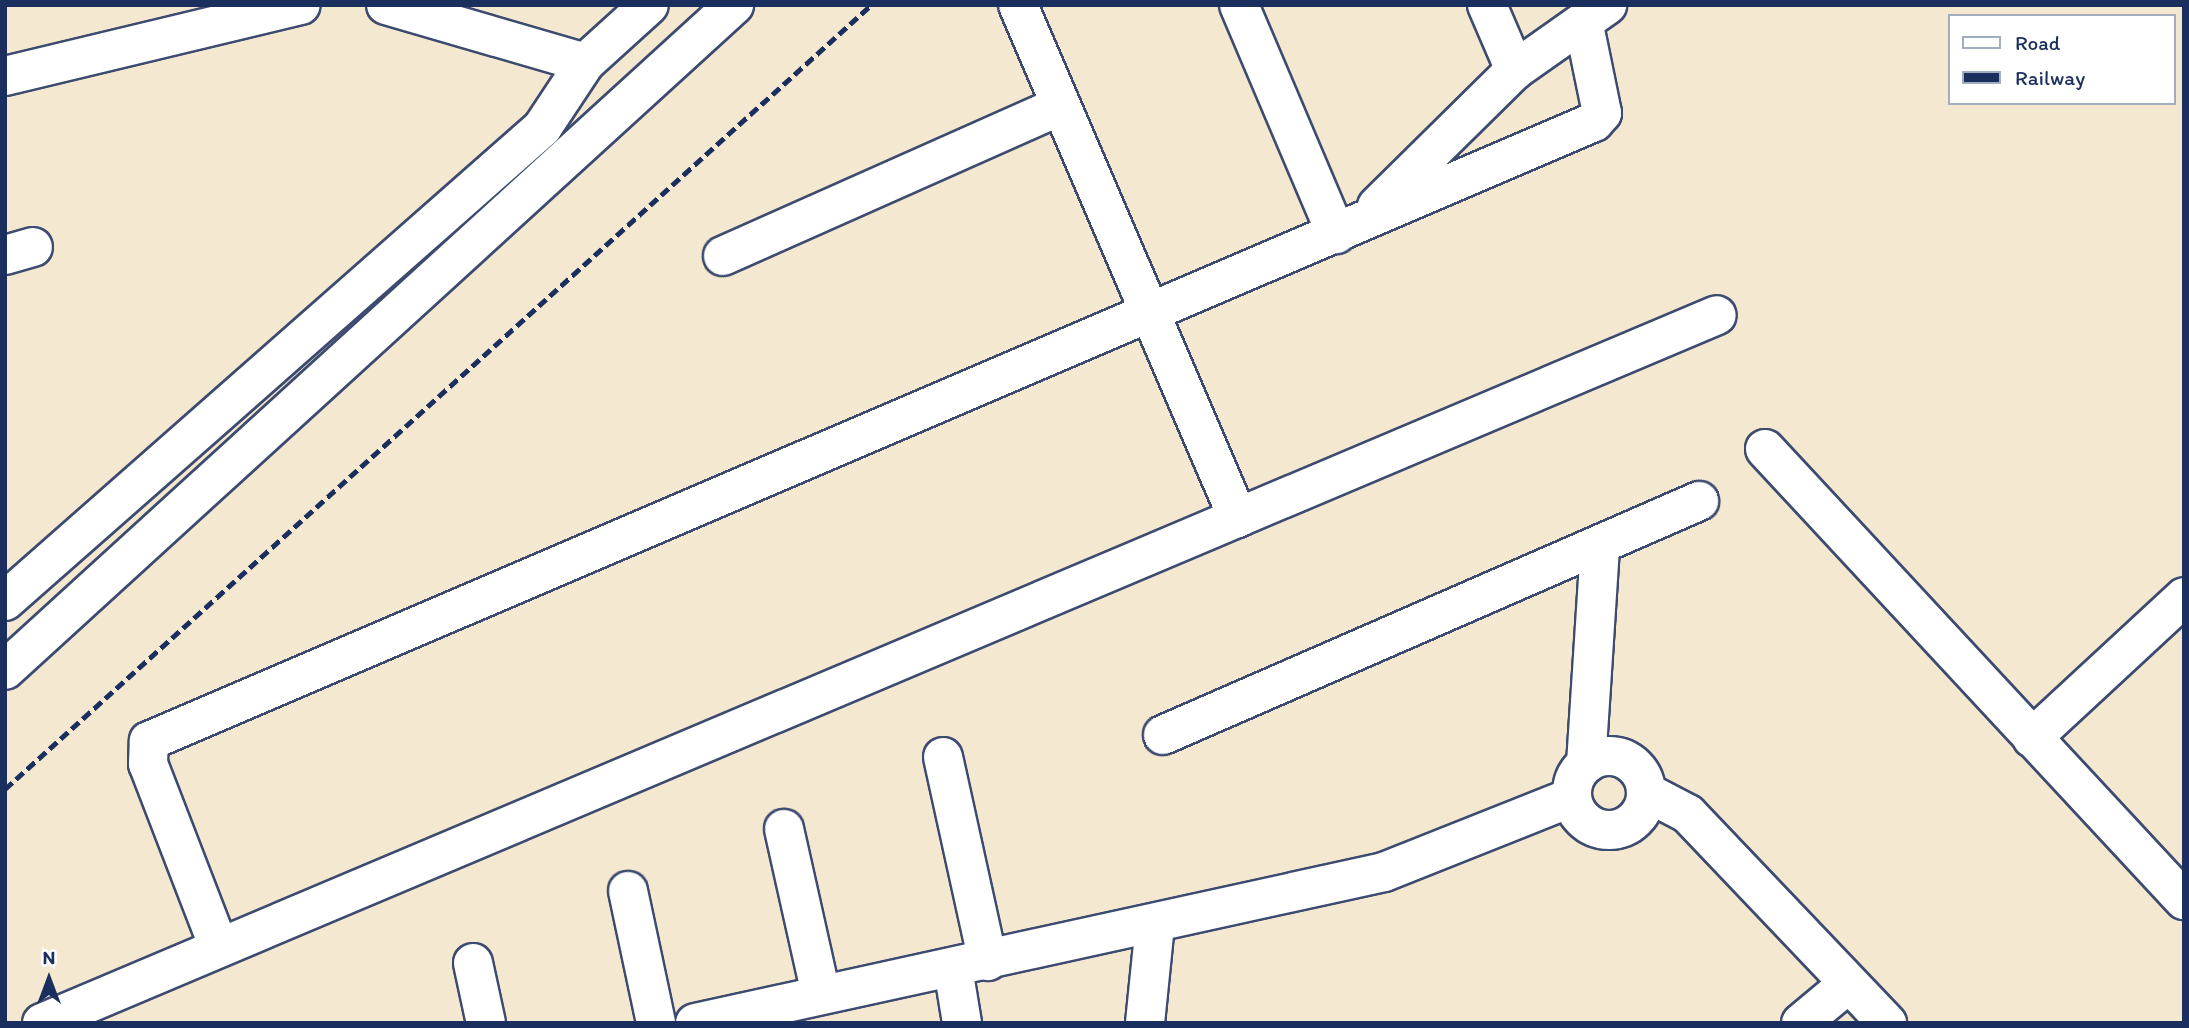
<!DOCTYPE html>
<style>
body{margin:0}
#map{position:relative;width:2189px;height:1028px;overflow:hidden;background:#f5e8d1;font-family:Itim,sans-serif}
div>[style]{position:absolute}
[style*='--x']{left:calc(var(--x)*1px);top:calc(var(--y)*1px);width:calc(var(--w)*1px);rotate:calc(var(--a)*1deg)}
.roads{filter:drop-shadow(2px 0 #3c4b6f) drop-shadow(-2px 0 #3c4b6f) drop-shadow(0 2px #3c4b6f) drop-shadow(0 -2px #3c4b6f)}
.minor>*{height:38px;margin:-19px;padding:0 19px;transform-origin:19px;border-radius:19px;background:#fff}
.minor>.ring{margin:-19px;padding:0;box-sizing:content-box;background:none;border:38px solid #fff;border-radius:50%}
.rail>*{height:5px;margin-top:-2.5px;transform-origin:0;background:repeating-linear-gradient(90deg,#1b2f5e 0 10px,transparent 0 15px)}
span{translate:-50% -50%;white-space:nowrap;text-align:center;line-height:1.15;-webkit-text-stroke:5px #fff;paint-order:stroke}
.frame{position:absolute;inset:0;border:7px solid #1b2f5e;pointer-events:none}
.legend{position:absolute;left:1948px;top:14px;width:228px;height:91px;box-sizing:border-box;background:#fff;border:2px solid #a4acbf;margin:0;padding:9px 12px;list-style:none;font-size:21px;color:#1b2f5e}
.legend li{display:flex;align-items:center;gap:14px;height:35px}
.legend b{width:35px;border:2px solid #a4acbf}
.north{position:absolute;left:14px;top:944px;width:70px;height:70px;-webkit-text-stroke:5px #fff;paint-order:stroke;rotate:0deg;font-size:19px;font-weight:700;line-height:28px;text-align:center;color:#1b2f5e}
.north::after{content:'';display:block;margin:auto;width:24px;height:32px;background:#1b2f5e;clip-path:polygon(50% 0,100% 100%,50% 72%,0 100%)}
</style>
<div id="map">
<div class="roads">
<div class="minor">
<i style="--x:386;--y:5;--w:207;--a:16.2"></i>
<i style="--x:1018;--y:5;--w:558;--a:66.79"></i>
<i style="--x:1239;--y:5;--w:249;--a:67"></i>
<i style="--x:1487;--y:5;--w:71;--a:66.7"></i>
<i style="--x:5;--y:76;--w:304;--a:-13.5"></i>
<i style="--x:1377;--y:206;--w:194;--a:-44.6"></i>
<i style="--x:1515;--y:70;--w:113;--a:-35.2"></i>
<i style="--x:5;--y:255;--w:29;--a:-16"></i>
<i style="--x:723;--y:256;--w:366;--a:-24"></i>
<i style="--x:1765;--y:449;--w:616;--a:47.11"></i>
<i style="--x:5;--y:601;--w:716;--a:-41.37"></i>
<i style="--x:542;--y:128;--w:78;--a:-56.5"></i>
<i style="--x:585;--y:63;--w:86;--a:-42.2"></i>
<i style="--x:5;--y:670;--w:987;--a:-42.37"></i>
<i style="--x:1163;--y:735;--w:585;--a:-23.58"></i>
<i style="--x:2032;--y:738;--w:207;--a:-42.8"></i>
<i class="ring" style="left:1572px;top:756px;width:36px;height:36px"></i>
<i style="--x:943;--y:757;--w:209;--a:77.6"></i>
<i style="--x:1586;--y:764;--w:219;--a:-86.3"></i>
<i style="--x:1646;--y:792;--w:47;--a:27.6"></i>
<i style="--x:1688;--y:814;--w:289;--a:46.4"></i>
<i style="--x:784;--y:829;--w:170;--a:77.4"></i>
<i style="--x:628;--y:891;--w:135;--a:78"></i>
<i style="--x:218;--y:945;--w:194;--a:-111.1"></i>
<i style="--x:148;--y:764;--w:23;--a:-88"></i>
<i style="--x:149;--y:741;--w:1572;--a:-23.19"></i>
<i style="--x:1594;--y:122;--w:12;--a:-48"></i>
<i style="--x:1602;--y:113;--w:90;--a:-101.6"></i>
<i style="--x:473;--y:963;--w:61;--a:77.8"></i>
<i style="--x:953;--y:968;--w:56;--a:80.7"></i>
<i style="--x:42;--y:1023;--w:1818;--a:-22.91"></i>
<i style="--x:695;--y:1023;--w:705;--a:-12.36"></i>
<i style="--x:1384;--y:872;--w:202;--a:-21.7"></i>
<i style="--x:1145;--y:1023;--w:100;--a:-84.2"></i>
<i style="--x:1801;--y:1023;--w:62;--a:-39.8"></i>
</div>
</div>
<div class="rail">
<i style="--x:5;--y:789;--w:1168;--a:-42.15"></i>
</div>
<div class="frame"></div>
<ul class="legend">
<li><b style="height:9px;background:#fff"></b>Road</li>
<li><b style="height:9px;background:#1b2f5e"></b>Railway</li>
</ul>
<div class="north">N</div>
</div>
